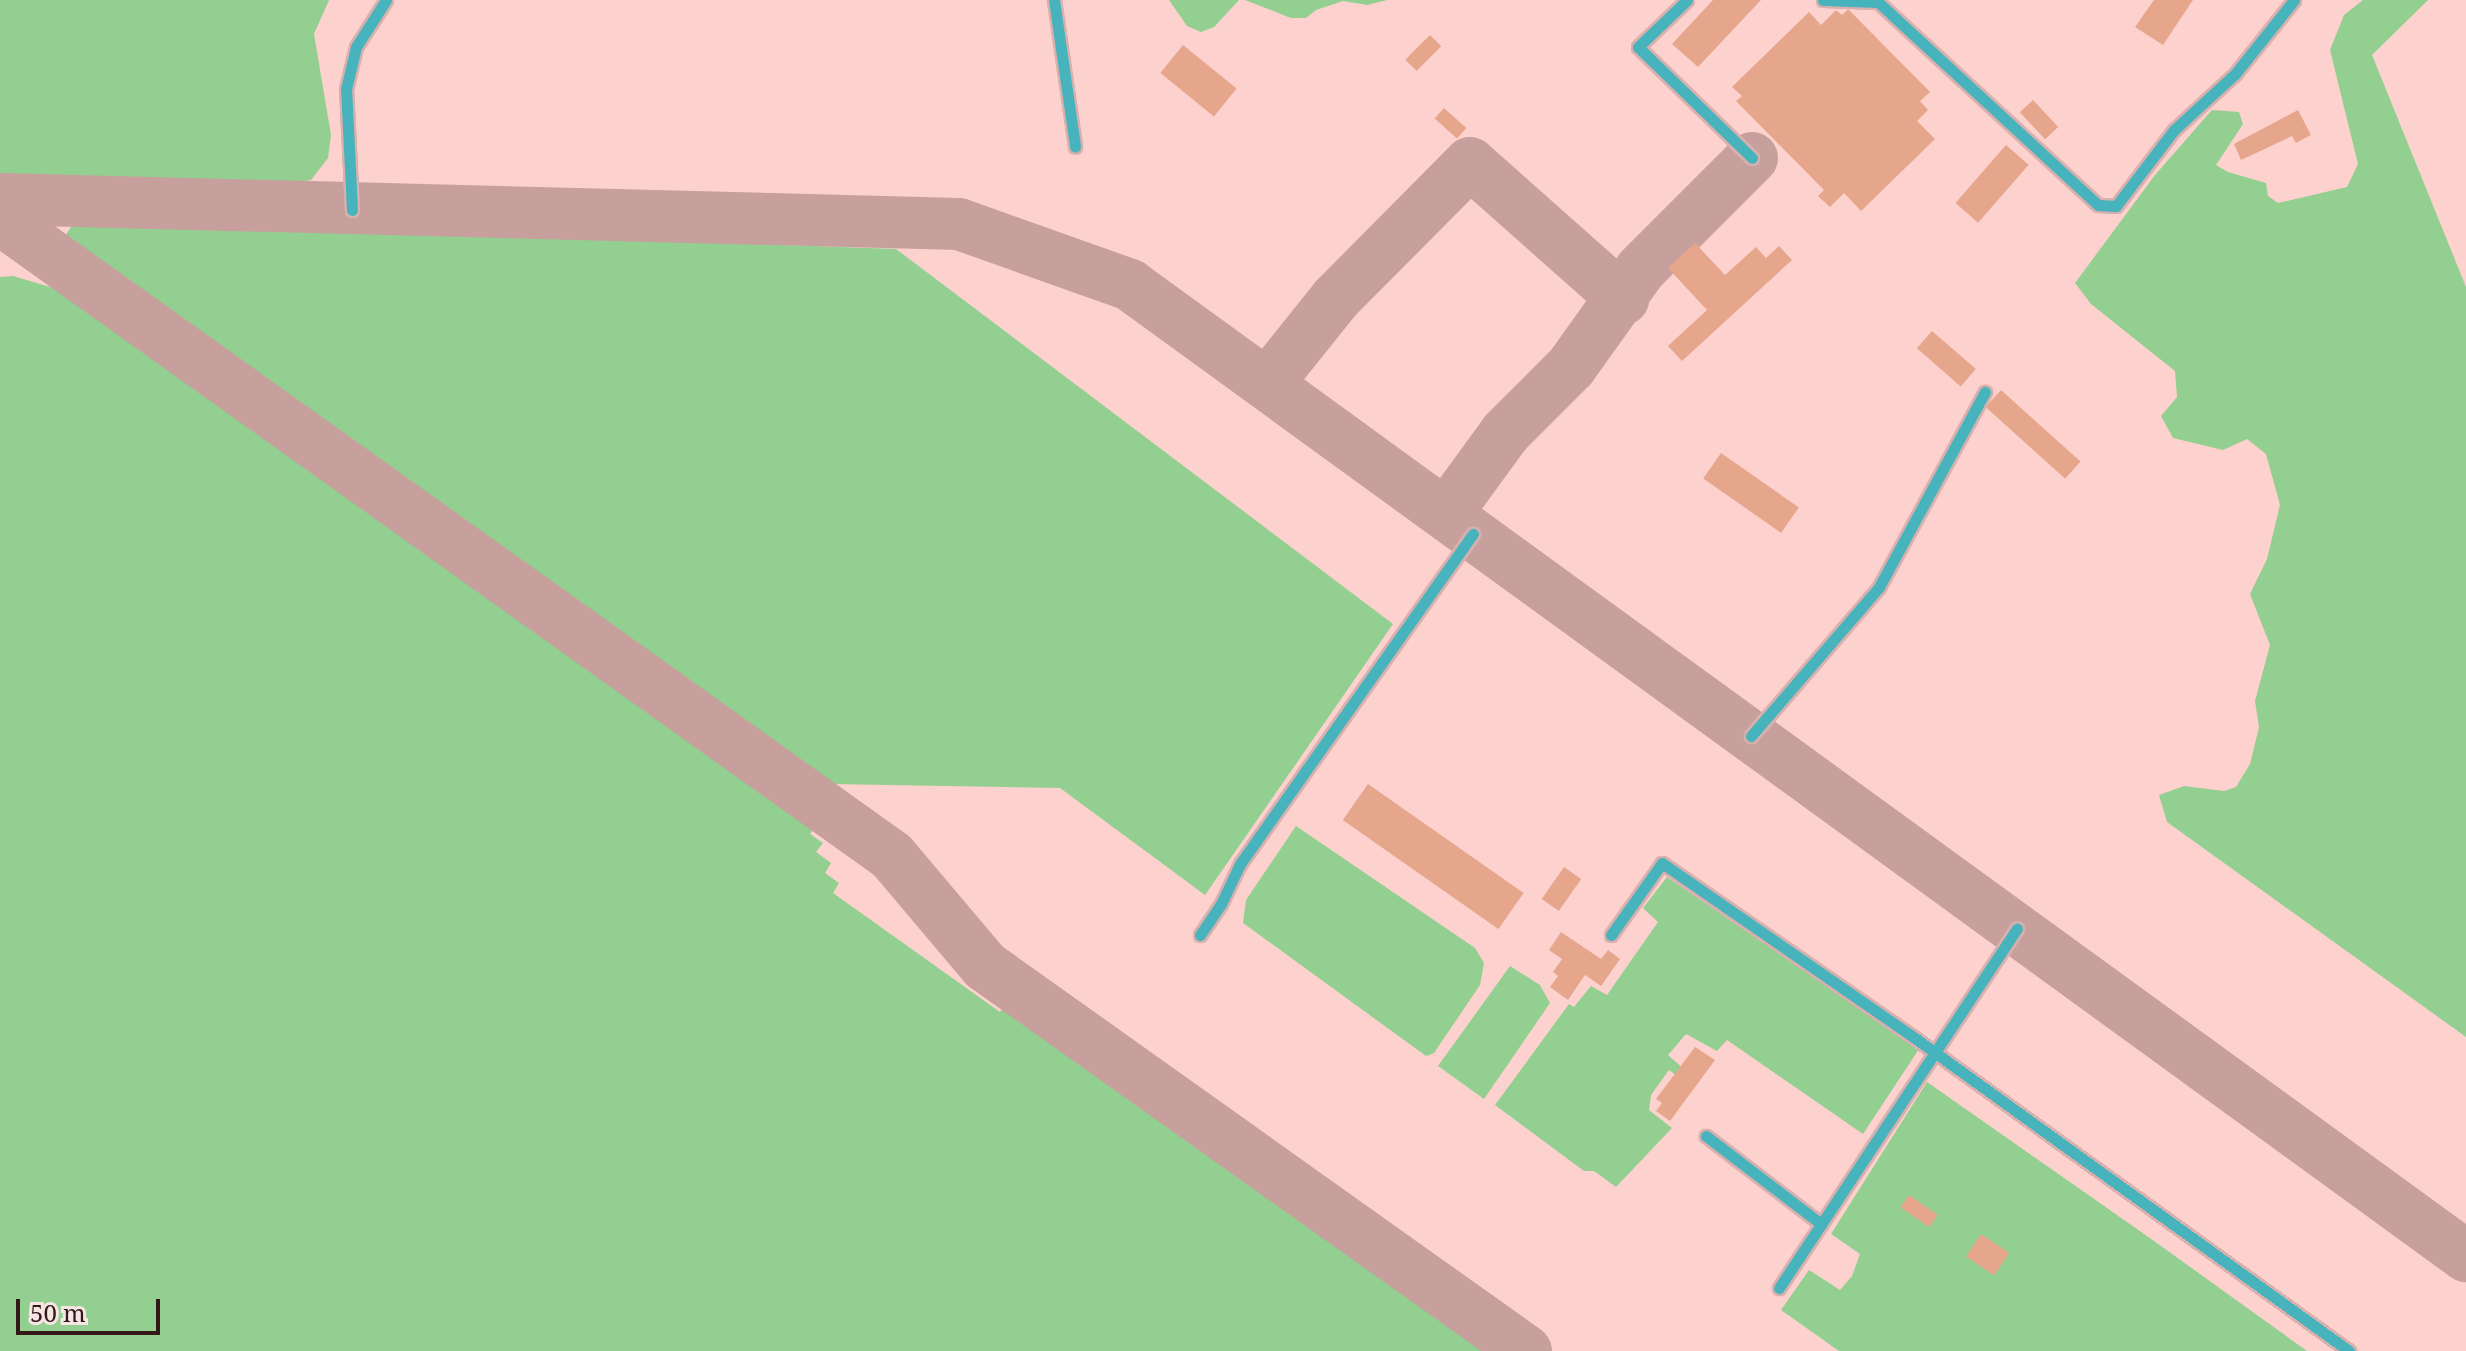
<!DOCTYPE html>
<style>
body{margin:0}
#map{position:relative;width:2466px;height:1351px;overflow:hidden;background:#fdd1ce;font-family:"Noto Serif",serif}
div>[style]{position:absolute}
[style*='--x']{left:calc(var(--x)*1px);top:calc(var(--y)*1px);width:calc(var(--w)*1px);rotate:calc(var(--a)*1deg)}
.green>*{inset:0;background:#92cf90}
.taxiway>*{height:52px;margin:-26px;padding:0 26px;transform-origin:26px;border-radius:26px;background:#c7a09d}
.building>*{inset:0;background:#e5a68c;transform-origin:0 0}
.roads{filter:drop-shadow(2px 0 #d8b0ad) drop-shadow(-2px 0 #d8b0ad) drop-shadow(0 2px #d8b0ad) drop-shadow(0 -2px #d8b0ad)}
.lane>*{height:11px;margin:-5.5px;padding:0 5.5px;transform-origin:5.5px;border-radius:5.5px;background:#46b3bd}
span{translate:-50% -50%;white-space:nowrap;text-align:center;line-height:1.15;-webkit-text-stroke:8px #f6e7e5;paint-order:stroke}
.scale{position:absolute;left:16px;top:1299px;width:144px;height:36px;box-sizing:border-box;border:4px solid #321817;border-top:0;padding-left:10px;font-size:24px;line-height:28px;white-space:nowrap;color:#321817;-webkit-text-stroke:6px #f6e7e5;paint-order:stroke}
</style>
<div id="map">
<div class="green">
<i style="clip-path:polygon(0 0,329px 0,314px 34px,331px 135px,328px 158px,311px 180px,282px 185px,0 174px)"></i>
<i style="clip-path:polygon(1169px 0,1239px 0,1214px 27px,1201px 32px,1187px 26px)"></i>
<i style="clip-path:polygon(1245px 0,1387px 0,1367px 5px,1343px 1px,1316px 10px,1306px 18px,1291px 18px)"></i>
<i style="clip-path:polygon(2363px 0,2428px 0,2372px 55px,2466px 287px,2466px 1037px,2167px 822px,2159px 795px,2184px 786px,2224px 791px,2236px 787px,2250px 764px,2259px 727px,2255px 701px,2270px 645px,2250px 594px,2267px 559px,2280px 505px,2266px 454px,2247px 439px,2223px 450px,2173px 438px,2161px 416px,2177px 397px,2175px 371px,2091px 304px,2075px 283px,2155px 175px,2212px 110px,2239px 112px,2243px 124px,2216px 165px,2228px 172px,2266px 183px,2268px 196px,2278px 203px,2347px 187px,2358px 164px,2330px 50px,2344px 15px)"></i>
<i style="clip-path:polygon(95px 220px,896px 249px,1393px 624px,1205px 895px,1060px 788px,830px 784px,63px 239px,71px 227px)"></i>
<i style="clip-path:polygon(13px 276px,67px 292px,816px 826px,810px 834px,823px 843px,816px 852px,831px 863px,825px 873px,839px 883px,833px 893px,1000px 1012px,1010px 999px,1503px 1351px,0 1351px,0 277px)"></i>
<i style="clip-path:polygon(1296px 826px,1475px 948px,1484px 963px,1480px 985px,1434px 1053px,1426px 1056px,1243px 923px,1246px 900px)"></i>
<i style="clip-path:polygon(1667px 877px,1919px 1049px,1863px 1134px,1727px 1040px,1717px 1051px,1686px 1034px,1668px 1055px,1696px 1080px,1690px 1086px,1669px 1070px,1651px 1095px,1649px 1110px,1672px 1128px,1616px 1187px,1594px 1171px,1584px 1171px,1495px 1105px,1569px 1004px,1574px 1007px,1591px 986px,1607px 995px,1658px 922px,1643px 908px)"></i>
<i style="clip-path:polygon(1510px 966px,1540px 985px,1550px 1003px,1484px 1099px,1438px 1066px)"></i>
<i style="clip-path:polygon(1927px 1082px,2154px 1241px,2307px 1351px,1839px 1351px,1781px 1310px,1809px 1270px,1840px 1290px,1852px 1276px,1860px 1254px,1831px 1234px)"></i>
</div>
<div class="taxiway">
<i style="--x:0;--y:199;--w:959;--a:1.49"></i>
<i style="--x:959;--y:224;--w:182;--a:19.6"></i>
<i style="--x:1130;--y:285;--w:1652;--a:36.01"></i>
<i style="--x:0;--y:219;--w:1096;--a:35.53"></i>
<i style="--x:892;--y:856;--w:144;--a:49.8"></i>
<i style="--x:985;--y:966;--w:664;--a:35.44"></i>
<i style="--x:1267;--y:384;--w:110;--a:-51.3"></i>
<i style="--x:1336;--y:298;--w:190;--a:-45.2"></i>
<i style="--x:1470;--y:163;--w:205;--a:41.6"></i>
<i style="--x:1446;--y:514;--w:100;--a:-53.9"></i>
<i style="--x:1505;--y:433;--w:93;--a:-45"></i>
<i style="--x:1571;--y:367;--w:120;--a:-54.5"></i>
<i style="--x:1641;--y:269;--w:157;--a:-45"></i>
</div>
<div class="building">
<i style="clip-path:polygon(1713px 0,1761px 0,1698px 67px,1672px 44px)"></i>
<i style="clip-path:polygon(2154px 0,2193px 0,2163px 45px,2135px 27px)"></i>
<i style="clip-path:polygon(1848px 9px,1930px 92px,1920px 101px,1928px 110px,1917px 121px,1935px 139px,1861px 211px,1844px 193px,1830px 207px,1818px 196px,1824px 190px,1736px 101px,1742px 96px,1732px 87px,1809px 12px,1821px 25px,1836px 10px,1842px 15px)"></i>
<i style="left:1430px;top:35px;width:16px;height:35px;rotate:45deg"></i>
<i style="left:1183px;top:45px;width:69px;height:36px;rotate:39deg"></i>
<i style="left:2033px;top:100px;width:37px;height:18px;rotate:47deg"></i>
<i style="left:1444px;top:108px;width:30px;height:14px;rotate:42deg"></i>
<i style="clip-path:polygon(2298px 110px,2311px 135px,2296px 143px,2292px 136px,2241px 160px,2234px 144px)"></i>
<i style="left:2006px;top:145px;width:30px;height:77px;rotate:41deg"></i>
<i style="clip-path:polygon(1695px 243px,1725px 275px,1756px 247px,1766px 258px,1779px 246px,1792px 260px,1682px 361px,1668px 346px,1707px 310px,1668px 268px)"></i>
<i style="left:1932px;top:331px;width:58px;height:23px;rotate:41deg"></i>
<i style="left:2001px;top:390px;width:107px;height:23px;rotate:42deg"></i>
<i style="left:1721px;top:453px;width:95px;height:31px;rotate:35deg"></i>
<i style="left:1368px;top:784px;width:190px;height:44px;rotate:35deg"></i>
<i style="left:1564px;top:867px;width:21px;height:39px;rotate:35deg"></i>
<i style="clip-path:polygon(1561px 932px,1601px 959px,1608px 950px,1620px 959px,1601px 986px,1585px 975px,1568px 1000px,1550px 987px,1558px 976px,1553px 972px,1562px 959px,1549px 950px)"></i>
<i style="clip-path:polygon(1695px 1047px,1715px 1060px,1670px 1121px,1656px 1111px,1662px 1103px,1656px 1099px)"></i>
<i style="left:1909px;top:1195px;width:35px;height:15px;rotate:35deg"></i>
<i style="left:1981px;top:1234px;width:34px;height:27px;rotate:34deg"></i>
</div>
<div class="roads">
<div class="lane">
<i style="--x:1054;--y:0;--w:148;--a:81.8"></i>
<i style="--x:1687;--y:0;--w:68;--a:136.2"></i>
<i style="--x:1638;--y:47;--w:159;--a:44.2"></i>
<i style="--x:1823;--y:0;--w:55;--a:2.1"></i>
<i style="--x:1878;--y:2;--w:299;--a:42.7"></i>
<i style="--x:2098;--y:205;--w:18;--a:3"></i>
<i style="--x:2116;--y:206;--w:96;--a:-52.7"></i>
<i style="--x:2174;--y:130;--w:83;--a:-42.6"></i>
<i style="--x:2235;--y:74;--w:95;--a:-51.4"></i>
<i style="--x:352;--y:210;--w:121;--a:-92.8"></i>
<i style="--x:346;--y:89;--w:43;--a:-76.6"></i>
<i style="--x:356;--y:47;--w:56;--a:-57.4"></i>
<i style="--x:1751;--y:736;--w:196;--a:-49.3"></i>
<i style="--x:1879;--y:587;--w:222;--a:-61.5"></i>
<i style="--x:1200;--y:935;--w:37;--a:-56"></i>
<i style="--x:1221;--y:904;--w:44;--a:-64.6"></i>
<i style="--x:1240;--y:864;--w:404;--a:-54.8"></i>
<i style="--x:1611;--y:935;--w:88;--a:-54.7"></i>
<i style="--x:1662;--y:863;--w:304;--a:34.7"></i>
<i style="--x:1912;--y:1036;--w:539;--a:35.78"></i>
<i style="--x:1706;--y:1136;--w:145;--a:37.4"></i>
<i style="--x:1779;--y:1288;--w:431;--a:-56.5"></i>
</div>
</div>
<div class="scale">50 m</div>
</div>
